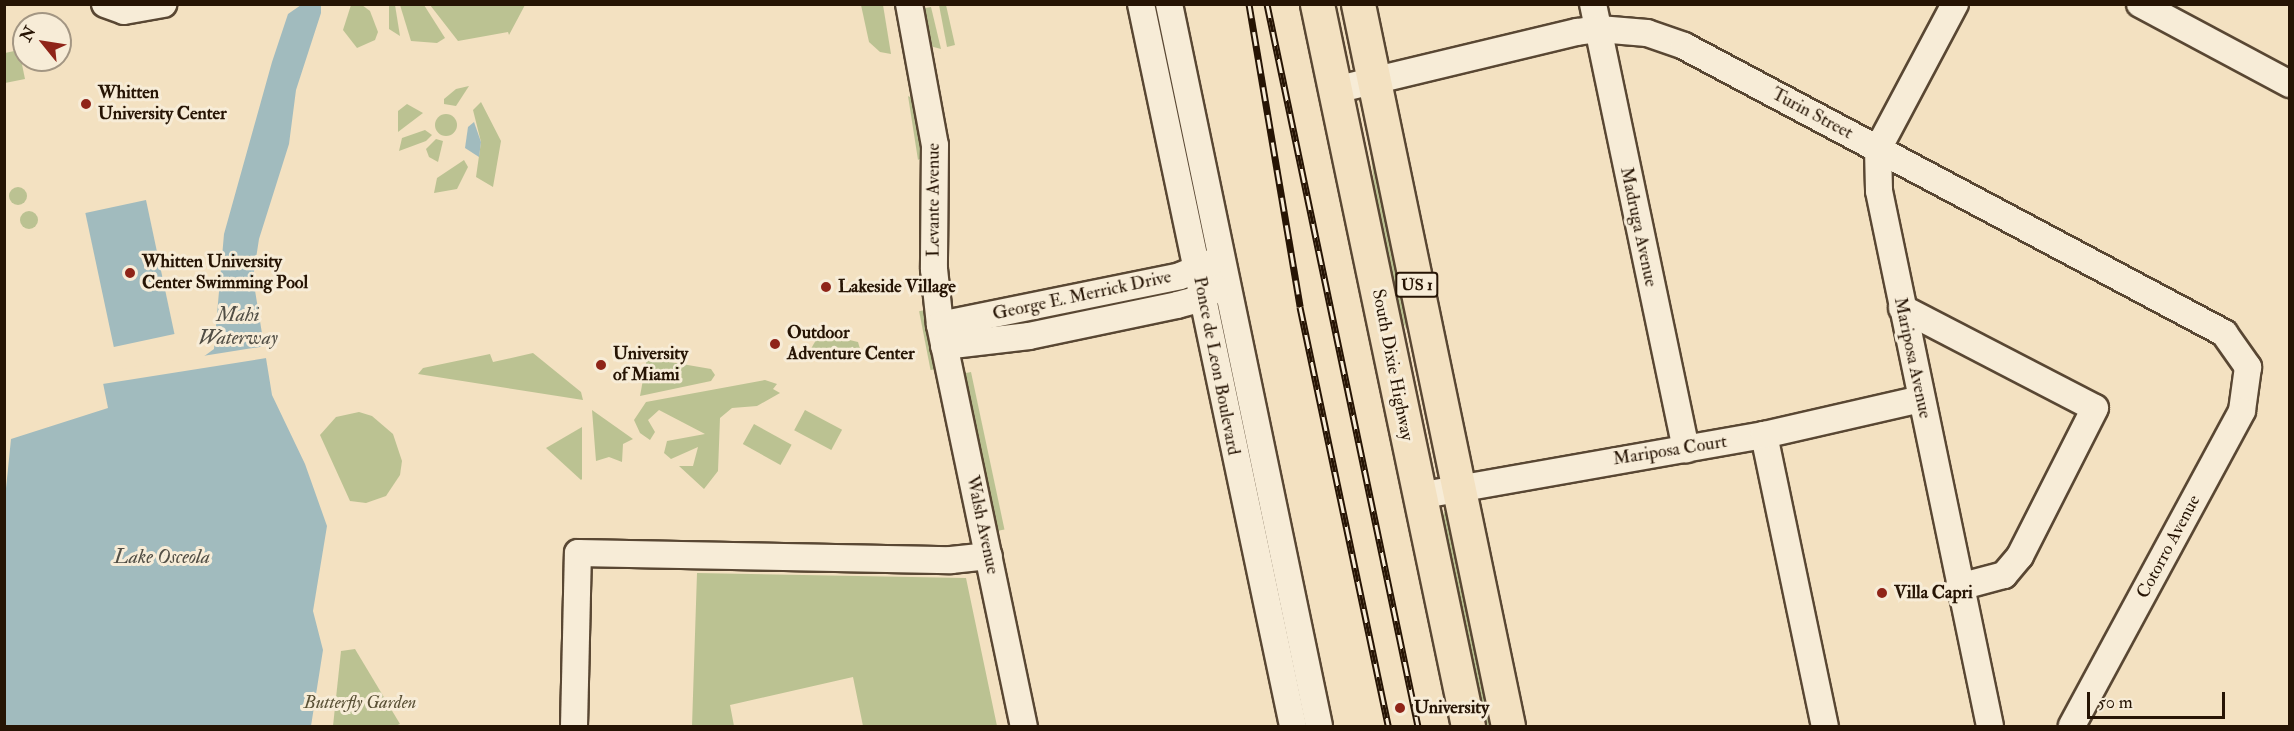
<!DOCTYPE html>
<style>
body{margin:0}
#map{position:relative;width:2294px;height:731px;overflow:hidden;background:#f3e1c1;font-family:"IM FELL Double Pica",serif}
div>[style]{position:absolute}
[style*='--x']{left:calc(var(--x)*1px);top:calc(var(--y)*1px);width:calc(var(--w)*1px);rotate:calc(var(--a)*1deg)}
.green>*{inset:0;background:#bbc292;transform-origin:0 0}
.round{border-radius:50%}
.water>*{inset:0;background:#a1bbbe;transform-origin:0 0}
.pier>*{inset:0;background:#f3e1c1;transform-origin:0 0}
.roads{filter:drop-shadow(2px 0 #594733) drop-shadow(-2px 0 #594733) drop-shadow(0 2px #594733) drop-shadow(0 -2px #594733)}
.minor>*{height:26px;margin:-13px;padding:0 13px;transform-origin:13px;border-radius:13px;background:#f7ecd7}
.highway>*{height:33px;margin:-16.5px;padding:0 16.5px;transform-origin:16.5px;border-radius:16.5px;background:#f3e1c1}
.rail>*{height:7px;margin-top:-3.5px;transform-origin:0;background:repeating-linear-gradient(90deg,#f7ecd7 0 14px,#261404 0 28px);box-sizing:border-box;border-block:2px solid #261404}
.dots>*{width:16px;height:16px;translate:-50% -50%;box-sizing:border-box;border:3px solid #f7ecd7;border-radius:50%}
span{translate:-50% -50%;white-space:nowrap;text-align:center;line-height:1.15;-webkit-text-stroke:6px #f7ecd7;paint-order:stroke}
.shield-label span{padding:2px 4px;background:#f7ecd7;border:2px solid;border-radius:4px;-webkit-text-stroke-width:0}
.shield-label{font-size:16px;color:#261404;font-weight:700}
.poi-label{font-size:18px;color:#261404;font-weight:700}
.left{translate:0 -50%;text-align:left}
.street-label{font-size:18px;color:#261404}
.park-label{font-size:18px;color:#5a5136;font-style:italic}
.water-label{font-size:20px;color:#514e45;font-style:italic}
.frame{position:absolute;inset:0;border:6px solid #261404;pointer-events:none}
.north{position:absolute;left:12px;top:12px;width:60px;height:60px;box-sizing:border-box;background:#f7ecd7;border:2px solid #a39683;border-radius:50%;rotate:300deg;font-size:16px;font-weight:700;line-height:24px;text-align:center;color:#261404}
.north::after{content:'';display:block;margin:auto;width:21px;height:27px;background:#8f2418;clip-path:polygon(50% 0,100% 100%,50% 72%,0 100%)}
.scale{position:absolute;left:2087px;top:692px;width:138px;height:27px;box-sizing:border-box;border:3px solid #261404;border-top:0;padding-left:8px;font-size:18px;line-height:21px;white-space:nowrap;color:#261404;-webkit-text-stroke:4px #f7ecd7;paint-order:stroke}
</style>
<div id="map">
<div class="green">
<i style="clip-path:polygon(351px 5px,362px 5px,370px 11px,378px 32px,375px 40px,357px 48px,343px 30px)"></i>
<i style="clip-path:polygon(389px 5px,395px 5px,400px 36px,389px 29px)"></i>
<i style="clip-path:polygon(400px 5px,424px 5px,445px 38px,437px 43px,411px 41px)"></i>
<i style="clip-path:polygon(430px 5px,525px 5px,509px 35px,508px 32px,458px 41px)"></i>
<i style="clip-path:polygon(861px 5px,883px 5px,891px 54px,880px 52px,869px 42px)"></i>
<i style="clip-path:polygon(939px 5px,946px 5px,955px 45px,947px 47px)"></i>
<i style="clip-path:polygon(1151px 5px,1159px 5px,1188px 152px,1184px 151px)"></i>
<i style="clip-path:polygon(931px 7px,941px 49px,930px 46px,926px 39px,920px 9px)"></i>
<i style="clip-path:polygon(19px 50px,25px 79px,5px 83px,5px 53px)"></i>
<i style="clip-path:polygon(469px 86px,456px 106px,444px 104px,444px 99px,456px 89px)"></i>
<i style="clip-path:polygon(908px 96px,917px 101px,924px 156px,918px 160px)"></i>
<i style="clip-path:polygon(481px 102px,501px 141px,493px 187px,476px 177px,481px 142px,473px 110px)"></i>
<i style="clip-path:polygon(407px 104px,423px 113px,398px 132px,398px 111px)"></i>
<i class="round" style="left:435px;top:114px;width:22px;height:22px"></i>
<i style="clip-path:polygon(425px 130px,432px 135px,426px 141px,399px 151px,402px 138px)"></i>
<i style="clip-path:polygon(1368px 130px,1410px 337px,1388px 290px,1384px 271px)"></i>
<i style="clip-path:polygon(436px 139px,443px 141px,438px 162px,429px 157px,426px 149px)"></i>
<i style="clip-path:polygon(464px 160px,468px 167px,457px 189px,434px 193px,437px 178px)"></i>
<i class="round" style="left:9px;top:187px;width:18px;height:18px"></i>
<i class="round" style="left:20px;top:211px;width:18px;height:18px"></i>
<i style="clip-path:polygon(1128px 298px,1130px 304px,1047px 327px,973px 330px)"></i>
<i style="left:925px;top:310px;width:60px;height:6px;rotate:79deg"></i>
<i style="clip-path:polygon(820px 333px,858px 342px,860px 349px,832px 361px,812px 359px,808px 354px)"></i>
<i style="clip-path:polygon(533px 353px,581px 392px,583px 400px,418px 374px,423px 368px,490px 354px,493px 362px)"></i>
<i style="clip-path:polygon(647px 358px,711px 369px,715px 375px,711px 381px,640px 396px)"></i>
<i style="left:971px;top:372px;width:161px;height:9px;rotate:78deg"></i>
<i style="clip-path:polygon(765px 380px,777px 384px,773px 389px,780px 393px,757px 406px,732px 408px,720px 418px,718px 471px,704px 489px,679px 466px,693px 466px,698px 447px,671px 459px,664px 453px,667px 441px,705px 434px,659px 410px,648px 420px,655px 432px,650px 440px,640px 433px,634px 420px,646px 402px)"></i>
<i style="clip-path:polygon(592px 410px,633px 439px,623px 444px,622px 462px,609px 457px,596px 461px)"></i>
<i style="left:805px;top:410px;width:42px;height:23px;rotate:28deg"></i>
<i style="clip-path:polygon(359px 412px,372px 416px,393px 434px,402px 461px,400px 475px,386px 496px,366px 503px,350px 501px,320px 435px,336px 417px)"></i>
<i style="left:754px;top:424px;width:43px;height:23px;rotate:29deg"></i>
<i style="clip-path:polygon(582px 427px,582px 479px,581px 480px,546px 448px)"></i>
<i style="clip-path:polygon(1448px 511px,1495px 726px,1480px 726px,1441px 526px,1444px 512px)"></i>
<i style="clip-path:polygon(697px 573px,966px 578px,997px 726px,863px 726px,853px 677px,730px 705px,734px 726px,692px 726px)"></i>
<i style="clip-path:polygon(355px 649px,400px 724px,395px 726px,333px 726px,341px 651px)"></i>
</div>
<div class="water">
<i style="clip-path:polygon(301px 5px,321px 5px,321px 13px,296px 90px,289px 144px,259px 239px,253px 278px,272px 395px,305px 464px,327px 526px,313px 611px,323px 650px,311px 726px,5px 726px,4px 508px,11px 439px,108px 408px,102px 378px,203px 357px,214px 349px,224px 234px,272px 62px,288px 14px)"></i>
<i style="clip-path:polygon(474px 122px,481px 142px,479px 157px,465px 148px,468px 127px)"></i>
<i style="left:146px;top:200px;width:137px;height:62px;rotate:78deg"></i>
</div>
<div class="pier">
<i style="left:266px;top:346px;width:12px;height:169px;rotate:81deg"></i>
</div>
<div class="roads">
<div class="minor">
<i style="--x:105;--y:4;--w:20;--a:20"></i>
<i style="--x:124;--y:11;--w:40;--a:-10"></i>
<i style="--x:909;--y:4;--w:143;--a:79.6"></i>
<i style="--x:935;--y:145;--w:124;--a:90.5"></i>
<i style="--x:934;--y:269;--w:56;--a:83.9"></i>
<i style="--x:940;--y:325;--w:410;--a:78.2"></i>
<i style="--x:1141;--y:4;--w:738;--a:78.11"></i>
<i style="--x:1169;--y:4;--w:737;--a:78.26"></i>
<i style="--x:1593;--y:4;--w:455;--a:78.2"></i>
<i style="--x:1955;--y:4;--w:164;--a:118"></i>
<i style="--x:1878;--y:149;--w:42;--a:88.6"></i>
<i style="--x:1879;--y:191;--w:546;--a:78.28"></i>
<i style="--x:2140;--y:4;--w:170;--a:28.1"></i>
<i style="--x:1335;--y:90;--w:249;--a:-13.5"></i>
<i style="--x:1577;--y:32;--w:22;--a:-8"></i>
<i style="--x:1599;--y:29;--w:48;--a:4.8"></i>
<i style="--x:1647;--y:33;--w:39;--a:19"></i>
<i style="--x:1684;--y:46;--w:612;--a:27.99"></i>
<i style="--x:2224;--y:333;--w:42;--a:54.8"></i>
<i style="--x:2248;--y:367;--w:44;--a:97.8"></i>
<i style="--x:2242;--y:411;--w:358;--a:118.4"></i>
<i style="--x:1902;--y:308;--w:217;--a:27.4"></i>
<i style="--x:2095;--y:408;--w:166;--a:116.9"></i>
<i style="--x:2020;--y:556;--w:25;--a:130"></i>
<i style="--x:2004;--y:575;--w:47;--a:165.1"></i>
<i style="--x:940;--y:325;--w:245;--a:-11.5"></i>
<i style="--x:1180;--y:276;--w:34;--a:-23"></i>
<i style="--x:944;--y:346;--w:86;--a:-6.7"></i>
<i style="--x:1029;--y:336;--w:151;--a:-11.8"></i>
<i style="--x:1177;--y:305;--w:27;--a:-15"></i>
<i style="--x:1203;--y:298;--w:16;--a:-38"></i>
<i style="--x:1764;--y:435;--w:297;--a:78.2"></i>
<i style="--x:1418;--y:496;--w:351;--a:-10"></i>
<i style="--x:1764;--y:435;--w:161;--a:-12.9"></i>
<i style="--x:574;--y:726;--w:173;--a:-88.7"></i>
<i style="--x:578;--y:553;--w:373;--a:1.1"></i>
<i style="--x:951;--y:560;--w:38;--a:-6"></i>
</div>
<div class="highway">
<i style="--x:1317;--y:4;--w:738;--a:78.19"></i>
<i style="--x:1358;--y:4;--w:737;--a:78.26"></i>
</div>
</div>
<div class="rail">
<i style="--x:1249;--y:4;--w:307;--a:80.4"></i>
<i style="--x:1300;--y:307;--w:428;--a:78.1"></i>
<i style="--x:1267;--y:4;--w:738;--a:78.19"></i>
</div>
<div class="dots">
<i style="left:86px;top:104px;background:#8f2418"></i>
<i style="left:130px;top:273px;background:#8f2418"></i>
<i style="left:826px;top:287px;background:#8f2418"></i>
<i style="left:775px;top:344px;background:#8f2418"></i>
<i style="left:601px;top:365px;background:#8f2418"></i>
<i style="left:1882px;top:593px;background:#8f2418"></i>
<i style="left:1400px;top:708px;background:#8f2418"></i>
</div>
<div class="shield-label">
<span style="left:1417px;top:285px">US 1</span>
</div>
<div class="poi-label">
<span class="left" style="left:98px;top:104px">Whitten<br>University Center</span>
<span class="left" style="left:142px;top:273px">Whitten University<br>Center Swimming Pool</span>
<span class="left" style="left:838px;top:287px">Lakeside Village</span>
<span class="left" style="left:787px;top:344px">Outdoor<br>Adventure Center</span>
<span class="left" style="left:613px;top:365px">University<br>of Miami</span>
<span class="left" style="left:1894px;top:593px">Villa Capri</span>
<span class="left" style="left:1414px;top:708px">University</span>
</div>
<div class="street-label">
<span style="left:1812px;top:114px;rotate:28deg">Turin Street</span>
<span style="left:934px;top:200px;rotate:-90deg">Levante Avenue</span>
<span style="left:1638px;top:227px;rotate:78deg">Madruga Avenue</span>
<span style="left:1082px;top:296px;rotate:-12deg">George E. Merrick Drive</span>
<span style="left:1912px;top:358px;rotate:78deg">Mariposa Avenue</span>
<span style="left:1392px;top:365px;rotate:79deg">South Dixie Highway</span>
<span style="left:1216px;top:366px;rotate:79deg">Ponce de Leon Boulevard</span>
<span style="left:1670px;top:451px;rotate:-9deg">Mariposa Court</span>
<span style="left:982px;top:525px;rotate:78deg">Walsh Avenue</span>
<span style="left:2169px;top:547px;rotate:-62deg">Cotorro Avenue</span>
</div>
<div class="park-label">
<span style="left:360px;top:703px">Butterfly Garden</span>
</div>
<div class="water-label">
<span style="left:238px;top:326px">Mahi<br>Waterway</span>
<span style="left:162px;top:556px">Lake Osceola</span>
</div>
<div class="frame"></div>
<div class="north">N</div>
<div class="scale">50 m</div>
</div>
